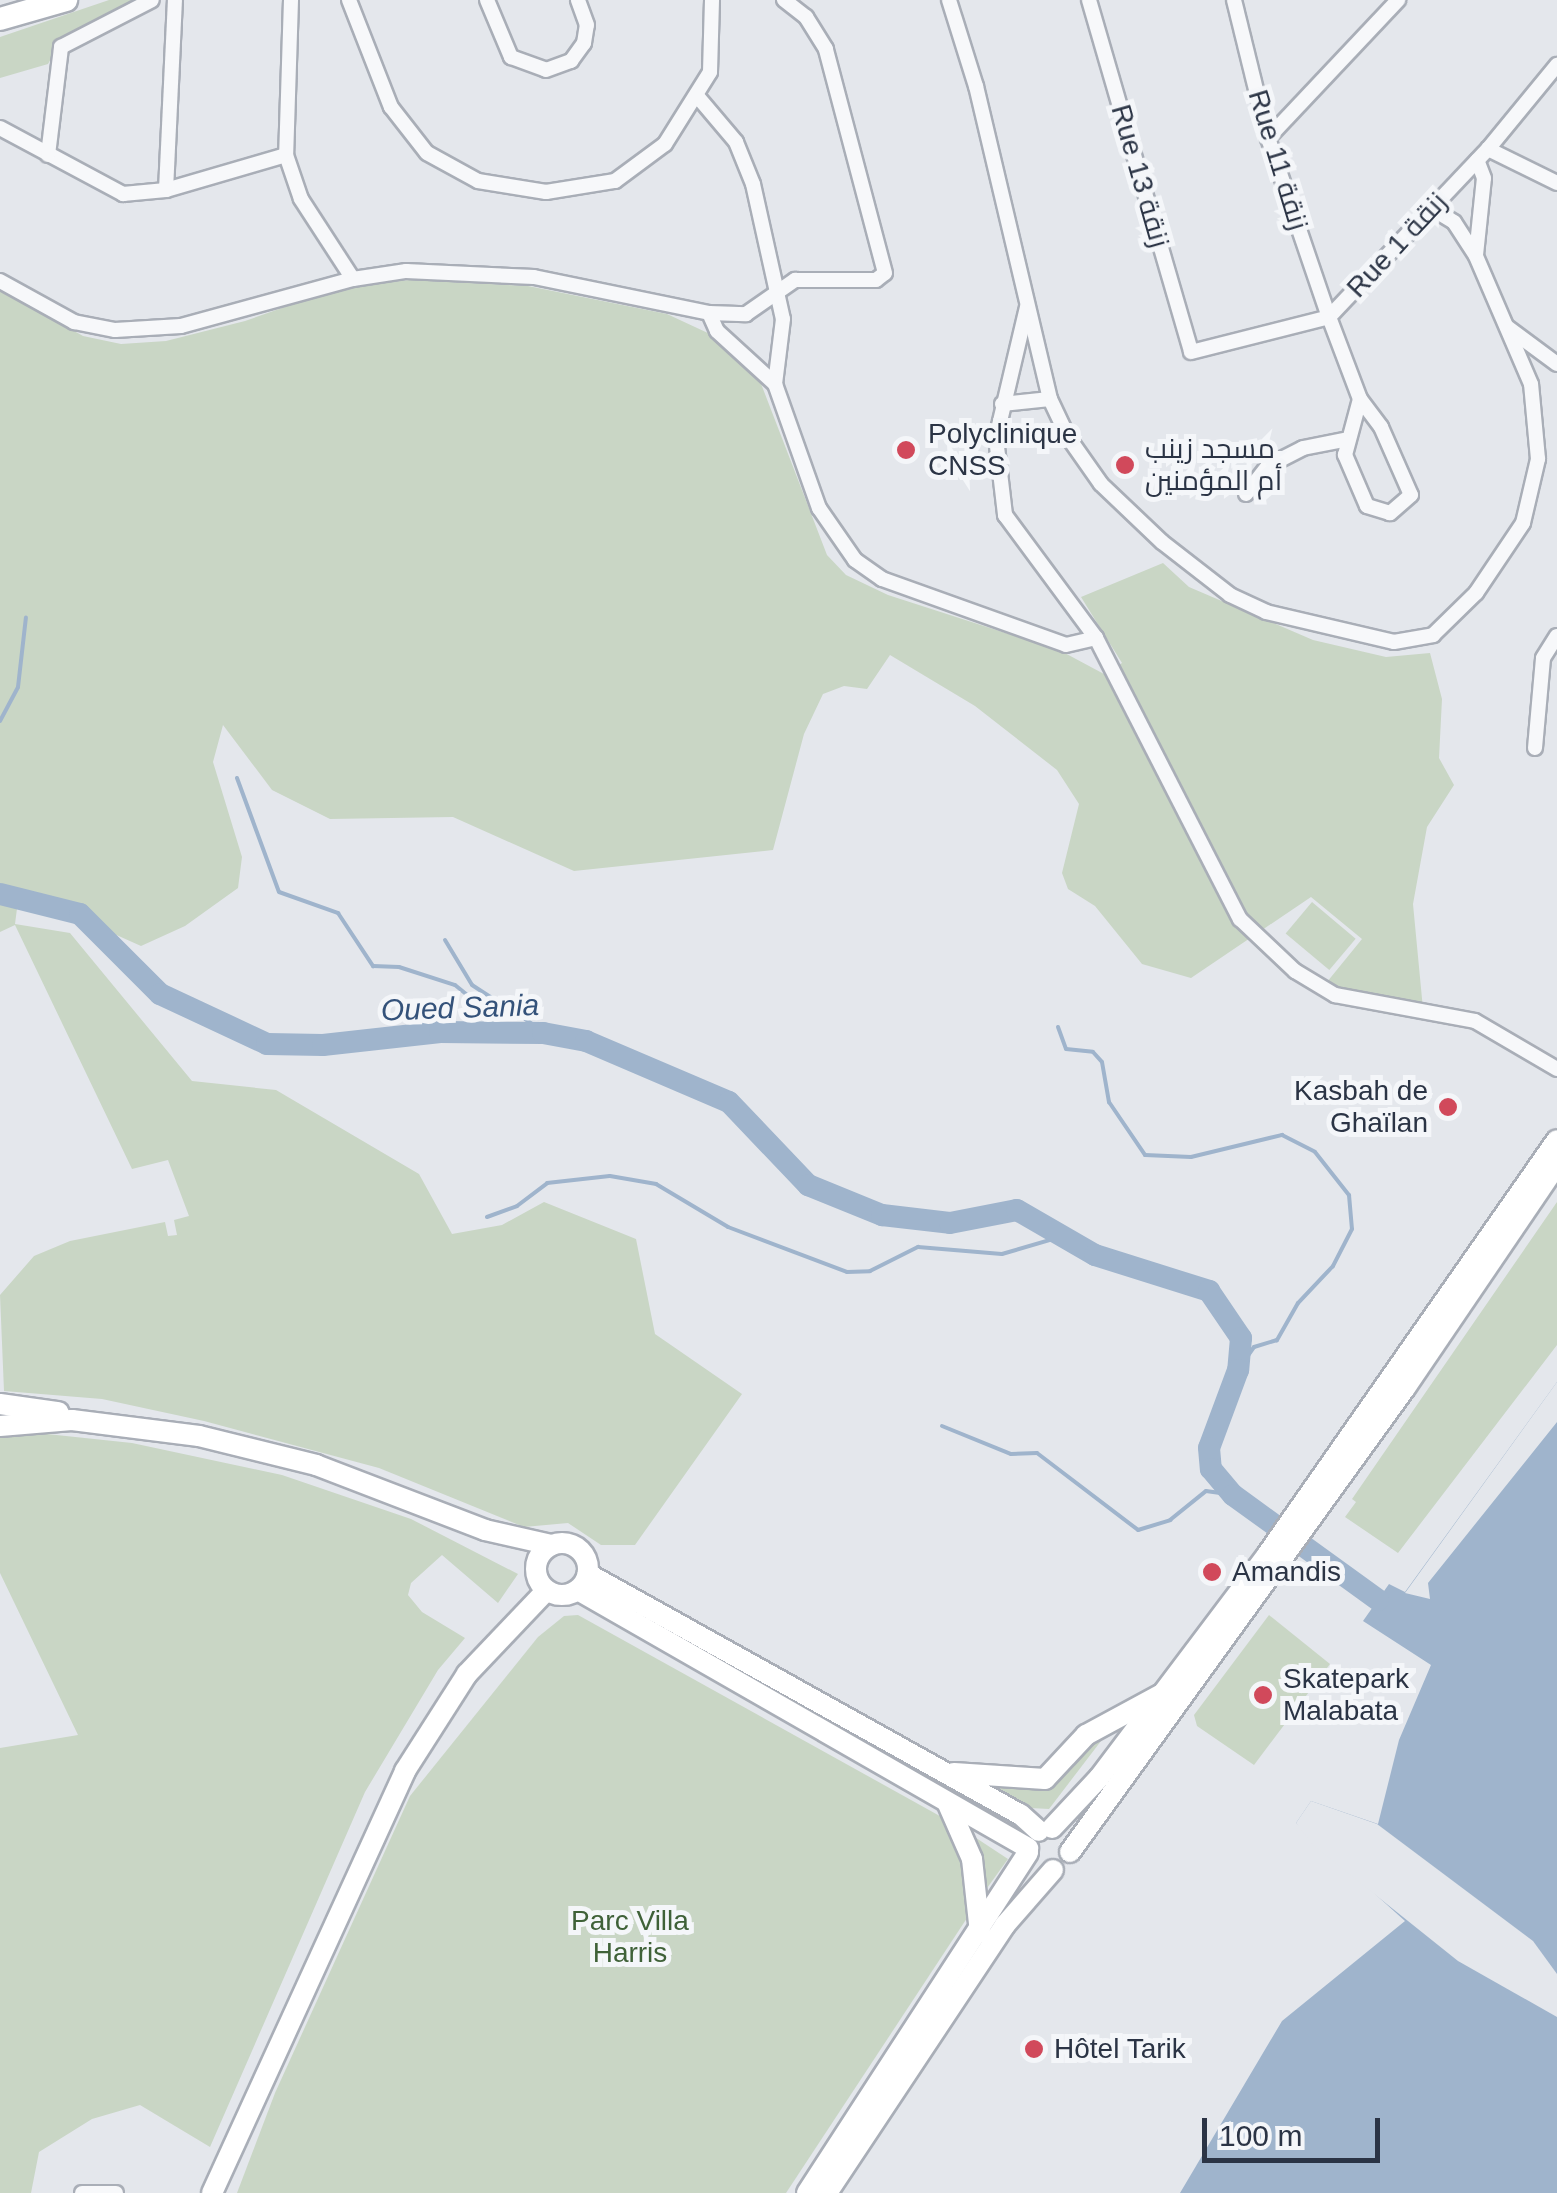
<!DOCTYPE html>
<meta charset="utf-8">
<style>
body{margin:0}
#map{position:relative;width:1557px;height:2193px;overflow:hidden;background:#e4e7ec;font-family:Arial,Cairo,sans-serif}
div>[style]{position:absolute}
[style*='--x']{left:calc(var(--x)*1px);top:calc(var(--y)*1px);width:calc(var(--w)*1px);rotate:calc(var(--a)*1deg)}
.green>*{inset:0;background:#c9d6c5;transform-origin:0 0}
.water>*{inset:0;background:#9fb4cc}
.pier>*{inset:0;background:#e4e7ec}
.stream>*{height:4px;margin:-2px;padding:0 2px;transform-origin:2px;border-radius:2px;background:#9fb4cc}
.river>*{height:22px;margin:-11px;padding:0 11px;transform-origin:11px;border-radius:11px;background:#9fb4cc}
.roads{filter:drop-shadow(2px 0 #a9aeb7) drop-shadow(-2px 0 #a9aeb7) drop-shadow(0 2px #a9aeb7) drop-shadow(0 -2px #a9aeb7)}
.street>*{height:14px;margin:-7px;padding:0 7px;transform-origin:7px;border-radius:7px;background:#f7f8fa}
.secondary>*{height:20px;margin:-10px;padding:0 10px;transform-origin:10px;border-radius:10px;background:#fff}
.secondary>.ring{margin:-10px;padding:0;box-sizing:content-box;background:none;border:20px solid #fff;border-radius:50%}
.primary>*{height:22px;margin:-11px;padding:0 11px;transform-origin:11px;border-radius:11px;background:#fff}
.dots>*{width:28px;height:28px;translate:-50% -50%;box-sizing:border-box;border:5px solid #f4f6f9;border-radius:50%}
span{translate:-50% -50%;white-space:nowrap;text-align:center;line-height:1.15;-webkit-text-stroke:10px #f4f6f9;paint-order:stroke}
.street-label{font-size:28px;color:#2b3445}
.poi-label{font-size:28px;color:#2b3445}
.left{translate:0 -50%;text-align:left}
.right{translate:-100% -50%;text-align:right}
.park-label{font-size:28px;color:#3f6138}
.water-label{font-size:30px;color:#34527a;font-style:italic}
.scale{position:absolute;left:1202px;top:2118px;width:178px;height:45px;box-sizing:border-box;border:5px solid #2b3445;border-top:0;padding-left:12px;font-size:30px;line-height:35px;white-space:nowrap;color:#2b3445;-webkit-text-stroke:8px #f4f6f9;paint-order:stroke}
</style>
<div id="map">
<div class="green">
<i style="clip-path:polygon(109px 0,140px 0,61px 41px,48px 64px,0 78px,0 37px)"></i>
<i style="clip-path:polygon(409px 280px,528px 286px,667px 314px,710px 334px,760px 381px,827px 555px,846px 575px,888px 595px,1061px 651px,1104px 674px,1122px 663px,1081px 597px,1163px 563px,1189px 587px,1313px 640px,1386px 657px,1430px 653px,1442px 699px,1439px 758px,1454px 785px,1427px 827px,1413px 904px,1423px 1009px,1362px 999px,1327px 982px,1362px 939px,1311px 897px,1191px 978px,1142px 964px,1095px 906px,1068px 889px,1062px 873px,1079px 804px,1057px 770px,975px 706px,890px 655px,867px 689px,844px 686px,823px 694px,804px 734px,773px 850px,574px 871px,453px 817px,330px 819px,272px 790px,223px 725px,213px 762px,242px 857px,238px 888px,185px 926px,141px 946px,112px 933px,88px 910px,19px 893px,15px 924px,70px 933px,192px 1081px,276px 1090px,419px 1174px,452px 1234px,502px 1225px,544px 1202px,636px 1239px,655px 1334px,742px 1394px,635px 1545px,601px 1545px,568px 1523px,524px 1527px,379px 1468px,204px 1421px,102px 1399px,4px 1391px,0 1295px,34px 1256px,70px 1241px,165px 1222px,168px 1236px,177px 1235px,174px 1220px,189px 1216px,168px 1160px,132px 1169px,15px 925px,0 932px,0 289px,83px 336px,121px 344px,166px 341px,245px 321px,339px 288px)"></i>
<i style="left:1312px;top:902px;width:57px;height:41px;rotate:40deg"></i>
<i style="clip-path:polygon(1557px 1202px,1557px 1345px,1398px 1553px,1345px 1517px,1356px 1502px,1352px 1499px)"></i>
<i style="clip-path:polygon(47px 1434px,132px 1443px,282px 1475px,411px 1519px,518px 1574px,498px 1603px,442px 1555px,411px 1583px,408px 1595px,422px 1612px,465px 1638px,438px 1670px,365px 1792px,210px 2147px,140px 2105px,92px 2119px,39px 2152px,31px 2193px,0 2193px,0 1748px,78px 1735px,0 1573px,0 1438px)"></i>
<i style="clip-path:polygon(578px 1615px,947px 1820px,959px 1842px,971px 1912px,786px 2193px,237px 2193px,275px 2093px,410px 1796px,538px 1637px,564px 1616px)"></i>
<i style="clip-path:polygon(1269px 1615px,1330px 1664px,1254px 1765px,1197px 1726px,1194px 1715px)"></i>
<i style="clip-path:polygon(1114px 1724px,1049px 1809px,1030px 1808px,989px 1784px,1029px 1786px)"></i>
<i style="clip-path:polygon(967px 1832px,1008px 1859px,982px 1895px)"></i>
</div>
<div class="water">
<i style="clip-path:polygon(1557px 1382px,1557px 2193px,1180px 2193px,1282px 2021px,1405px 1921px,1296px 1823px,1311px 1801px,1378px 1824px,1399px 1740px,1431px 1665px,1363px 1621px,1389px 1584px,1405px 1592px)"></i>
</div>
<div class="pier">
<i style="clip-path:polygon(1557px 1382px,1557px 1422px,1428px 1583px,1430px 1599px,1405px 1593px)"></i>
<i style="clip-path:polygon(1311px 1801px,1377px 1824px,1533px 1941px,1557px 1974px,1557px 2017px,1458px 1961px,1313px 1845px,1296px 1823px)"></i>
</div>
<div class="stream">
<i style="--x:0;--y:721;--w:38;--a:-62"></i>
<i style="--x:18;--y:687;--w:70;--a:-83.5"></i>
<i style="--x:237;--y:778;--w:121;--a:69.8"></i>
<i style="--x:279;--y:892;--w:63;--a:19.6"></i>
<i style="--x:338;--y:913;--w:64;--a:56.6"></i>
<i style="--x:373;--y:966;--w:26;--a:2"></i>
<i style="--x:399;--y:967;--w:59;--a:17.8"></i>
<i style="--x:455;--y:985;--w:21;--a:39"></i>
<i style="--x:471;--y:998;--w:30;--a:8"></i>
<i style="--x:501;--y:1002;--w:54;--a:35.2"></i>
<i style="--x:445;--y:940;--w:52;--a:59"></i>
<i style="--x:472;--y:985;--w:27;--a:33"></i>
<i style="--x:1058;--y:1027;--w:23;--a:70"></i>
<i style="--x:1066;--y:1049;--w:27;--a:6"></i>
<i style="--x:1093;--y:1052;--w:13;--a:48"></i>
<i style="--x:1102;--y:1062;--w:41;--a:80.1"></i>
<i style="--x:1109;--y:1102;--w:64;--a:55.8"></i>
<i style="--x:1145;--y:1155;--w:46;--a:2.5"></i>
<i style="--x:1191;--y:1157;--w:94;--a:-13.6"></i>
<i style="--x:1282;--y:1135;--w:37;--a:27"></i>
<i style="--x:1315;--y:1152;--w:55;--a:51.7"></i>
<i style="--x:1349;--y:1195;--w:34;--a:85"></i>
<i style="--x:1352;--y:1229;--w:42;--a:117.2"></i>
<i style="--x:1333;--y:1266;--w:51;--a:133.4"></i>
<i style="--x:1298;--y:1303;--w:43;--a:119.6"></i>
<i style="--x:1277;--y:1340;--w:24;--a:163"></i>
<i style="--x:1254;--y:1347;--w:28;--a:125"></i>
<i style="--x:487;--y:1217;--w:32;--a:-20"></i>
<i style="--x:517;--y:1206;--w:38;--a:-37"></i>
<i style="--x:547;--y:1183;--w:63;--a:-6.3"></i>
<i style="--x:610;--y:1176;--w:47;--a:9.9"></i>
<i style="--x:656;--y:1184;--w:84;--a:30.8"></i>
<i style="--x:728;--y:1227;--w:127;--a:20.7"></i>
<i style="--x:847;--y:1272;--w:23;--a:-2"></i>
<i style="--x:870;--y:1271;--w:54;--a:-26.6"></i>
<i style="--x:918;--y:1247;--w:84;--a:4.8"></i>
<i style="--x:1002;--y:1254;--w:68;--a:-16.3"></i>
<i style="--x:942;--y:1426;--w:74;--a:22.1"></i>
<i style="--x:1011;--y:1454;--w:26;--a:-2"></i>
<i style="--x:1037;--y:1453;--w:127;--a:37.3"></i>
<i style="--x:1138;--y:1530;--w:34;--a:-17"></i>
<i style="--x:1170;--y:1520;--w:46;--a:-38.9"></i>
<i style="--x:1206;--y:1491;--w:27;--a:8"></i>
</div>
<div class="river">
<i style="--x:0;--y:894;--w:82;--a:14"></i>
<i style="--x:80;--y:914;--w:113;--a:45"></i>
<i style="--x:160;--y:994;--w:118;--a:25"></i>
<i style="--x:267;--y:1044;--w:56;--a:1"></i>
<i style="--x:323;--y:1045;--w:118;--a:-6.3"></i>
<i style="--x:440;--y:1032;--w:103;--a:0.6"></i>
<i style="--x:543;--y:1033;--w:44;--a:10.5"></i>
<i style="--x:586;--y:1041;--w:155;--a:23.1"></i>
<i style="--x:729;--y:1102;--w:115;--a:46.4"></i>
<i style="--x:808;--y:1185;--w:80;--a:22.1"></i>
<i style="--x:882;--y:1215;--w:68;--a:6.7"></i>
<i style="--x:950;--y:1223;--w:68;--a:-11"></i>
<i style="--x:1017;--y:1210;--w:90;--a:30"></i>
<i style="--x:1095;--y:1255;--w:120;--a:17.5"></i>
<i style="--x:1209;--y:1291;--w:57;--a:55.8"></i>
<i style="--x:1241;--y:1338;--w:32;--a:95"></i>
<i style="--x:1238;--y:1370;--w:83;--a:110.4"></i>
<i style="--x:1209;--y:1448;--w:21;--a:85"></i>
<i style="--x:1211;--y:1469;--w:34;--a:50"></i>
<i style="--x:1233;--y:1495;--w:179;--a:35.9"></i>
</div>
<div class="roads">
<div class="street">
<i style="--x:291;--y:0;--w:155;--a:91.8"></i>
<i style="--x:286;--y:155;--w:46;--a:71.2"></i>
<i style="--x:301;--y:199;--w:95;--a:57"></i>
<i style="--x:349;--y:0;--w:115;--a:68.6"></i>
<i style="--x:391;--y:107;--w:58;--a:52"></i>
<i style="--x:427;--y:153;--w:58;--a:28.8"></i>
<i style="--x:478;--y:181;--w:69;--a:9.2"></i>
<i style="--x:546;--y:192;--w:70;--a:-9.1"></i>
<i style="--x:615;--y:181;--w:62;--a:-36.5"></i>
<i style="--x:665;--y:144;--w:85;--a:-58"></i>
<i style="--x:710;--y:72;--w:72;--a:-88.4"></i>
<i style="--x:487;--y:0;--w:62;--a:67.2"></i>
<i style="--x:511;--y:57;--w:37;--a:20"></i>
<i style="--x:546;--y:70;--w:27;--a:-20"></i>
<i style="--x:571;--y:61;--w:22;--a:-54"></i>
<i style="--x:584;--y:43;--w:18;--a:-81"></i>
<i style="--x:587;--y:25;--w:27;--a:-110"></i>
<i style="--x:949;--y:0;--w:90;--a:72.6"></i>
<i style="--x:976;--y:86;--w:322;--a:76.7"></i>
<i style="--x:1050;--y:399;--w:42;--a:64.7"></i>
<i style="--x:1068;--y:437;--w:57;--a:54.9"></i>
<i style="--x:1101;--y:484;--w:84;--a:43.6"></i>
<i style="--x:1162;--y:542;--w:86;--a:37.9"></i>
<i style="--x:1230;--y:595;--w:40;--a:25"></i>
<i style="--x:1266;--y:612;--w:131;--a:13.2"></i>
<i style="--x:1394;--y:642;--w:40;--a:-10"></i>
<i style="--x:1433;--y:635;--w:60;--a:-44.3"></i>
<i style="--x:1476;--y:593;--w:84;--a:-56.1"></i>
<i style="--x:1523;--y:523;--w:66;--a:-76.8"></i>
<i style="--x:1538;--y:459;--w:75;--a:-95.3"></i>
<i style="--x:1531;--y:384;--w:139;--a:-113.3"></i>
<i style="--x:1476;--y:256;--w:40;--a:-122.9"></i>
<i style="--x:1454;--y:222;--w:27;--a:-149"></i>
<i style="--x:1089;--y:0;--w:366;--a:73.8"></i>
<i style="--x:1191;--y:352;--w:142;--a:-14.2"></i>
<i style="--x:1329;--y:317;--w:231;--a:-46.6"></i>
<i style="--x:1488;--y:149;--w:109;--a:-50.6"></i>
<i style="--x:1234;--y:0;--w:142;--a:76.2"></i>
<i style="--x:1268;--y:138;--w:189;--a:71.2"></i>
<i style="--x:1329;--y:317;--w:88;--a:69.3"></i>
<i style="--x:1360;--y:399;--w:35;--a:53"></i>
<i style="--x:1381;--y:427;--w:74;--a:66.2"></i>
<i style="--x:1411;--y:495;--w:28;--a:139"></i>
<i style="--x:1390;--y:513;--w:24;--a:-163"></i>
<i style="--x:1367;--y:506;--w:56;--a:-113.3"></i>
<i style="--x:1345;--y:455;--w:58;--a:-75"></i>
<i style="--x:698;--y:97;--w:59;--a:49.8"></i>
<i style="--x:736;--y:142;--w:45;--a:68"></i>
<i style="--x:753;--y:184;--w:138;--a:77.5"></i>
<i style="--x:783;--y:319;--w:65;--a:97"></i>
<i style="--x:0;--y:128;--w:140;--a:28.2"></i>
<i style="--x:123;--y:194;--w:43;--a:-5.3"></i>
<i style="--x:166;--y:190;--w:125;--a:-16.3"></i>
<i style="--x:1268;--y:138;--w:190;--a:-46.7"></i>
<i style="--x:1488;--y:149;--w:77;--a:26.2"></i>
<i style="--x:48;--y:155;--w:109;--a:-83.1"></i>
<i style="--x:61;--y:47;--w:102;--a:-27.3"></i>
<i style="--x:166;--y:190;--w:190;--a:-87.3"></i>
<i style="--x:1476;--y:255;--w:77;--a:-84.1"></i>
<i style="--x:1484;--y:178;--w:19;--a:-111"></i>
<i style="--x:0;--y:281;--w:85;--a:29"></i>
<i style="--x:74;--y:322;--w:42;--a:11"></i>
<i style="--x:115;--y:330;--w:66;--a:-3.5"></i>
<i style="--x:181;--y:326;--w:178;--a:-15.3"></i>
<i style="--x:353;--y:279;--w:54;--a:-8.6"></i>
<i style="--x:406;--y:271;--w:128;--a:2.7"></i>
<i style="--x:534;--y:277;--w:179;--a:11.6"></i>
<i style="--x:709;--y:313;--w:20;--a:66"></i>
<i style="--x:717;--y:331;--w:79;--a:42.4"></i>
<i style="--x:775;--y:384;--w:132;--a:70.5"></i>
<i style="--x:819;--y:508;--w:63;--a:55.3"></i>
<i style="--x:855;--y:560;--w:33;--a:35"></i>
<i style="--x:882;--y:579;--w:195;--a:19.7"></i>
<i style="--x:1066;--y:645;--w:31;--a:-13"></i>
<i style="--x:1027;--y:307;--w:135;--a:103.3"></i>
<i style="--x:996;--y:438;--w:78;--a:83.3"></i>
<i style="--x:1005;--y:515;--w:153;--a:53.5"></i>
<i style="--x:1096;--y:638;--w:316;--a:62.9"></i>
<i style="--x:1240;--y:919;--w:76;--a:43.4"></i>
<i style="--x:1295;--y:971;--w:47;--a:31"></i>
<i style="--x:1335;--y:995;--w:142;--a:10.5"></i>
<i style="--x:1475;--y:1021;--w:95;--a:30.3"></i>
<i style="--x:709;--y:313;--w:37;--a:2"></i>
<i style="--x:746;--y:314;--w:60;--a:-34.8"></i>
<i style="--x:795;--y:280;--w:81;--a:0"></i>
<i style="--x:876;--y:280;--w:11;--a:-38"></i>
<i style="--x:885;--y:273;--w:232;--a:-104.8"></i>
<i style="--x:826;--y:49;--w:38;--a:-122"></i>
<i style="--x:806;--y:17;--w:28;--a:-142"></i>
<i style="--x:1507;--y:327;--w:62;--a:36.5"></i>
<i style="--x:1002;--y:404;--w:48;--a:-5.9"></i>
<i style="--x:1246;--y:494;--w:36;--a:-52"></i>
<i style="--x:1268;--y:466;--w:39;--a:-27"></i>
<i style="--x:1303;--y:448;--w:42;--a:-11"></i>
<i style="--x:1535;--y:748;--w:90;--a:-84.9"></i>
<i style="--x:1543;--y:658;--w:26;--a:-58"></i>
<i style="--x:82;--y:2193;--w:34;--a:0"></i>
</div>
<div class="secondary">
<i style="--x:0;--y:1404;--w:59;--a:7.9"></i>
<i style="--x:0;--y:1426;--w:72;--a:-4.8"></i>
<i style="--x:72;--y:1420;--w:128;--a:7.2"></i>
<i style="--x:199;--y:1436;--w:121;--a:13.9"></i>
<i style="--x:316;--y:1465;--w:181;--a:21"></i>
<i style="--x:485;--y:1530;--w:68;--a:12.8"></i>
<i class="ring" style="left:536px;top:1543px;width:32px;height:32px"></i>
<i style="--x:588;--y:1574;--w:494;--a:29.1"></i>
<i style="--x:1020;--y:1814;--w:25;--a:42"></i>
<i style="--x:578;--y:1590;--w:519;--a:29.83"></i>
<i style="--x:954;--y:1773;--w:91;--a:3.8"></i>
<i style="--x:1045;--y:1779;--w:60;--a:-47"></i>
<i style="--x:1086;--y:1735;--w:84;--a:-28.4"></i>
<i style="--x:947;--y:1802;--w:62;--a:66.3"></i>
<i style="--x:972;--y:1859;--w:74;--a:83.8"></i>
<i style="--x:1052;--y:1828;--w:69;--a:-46.8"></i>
<i style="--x:1099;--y:1778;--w:279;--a:-53"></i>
<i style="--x:1267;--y:1555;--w:506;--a:-55.05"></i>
<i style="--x:1070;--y:1852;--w:572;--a:-54.17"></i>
<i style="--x:1405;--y:1388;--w:271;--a:-55.8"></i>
<i style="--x:212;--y:2193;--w:464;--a:-65.4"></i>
<i style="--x:405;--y:1771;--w:115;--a:-57.4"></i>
<i style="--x:467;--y:1674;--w:115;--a:-46.4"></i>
<i style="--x:807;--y:2193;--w:406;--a:-57"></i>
<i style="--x:827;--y:2193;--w:322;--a:-56.4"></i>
<i style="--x:1005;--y:1925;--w:73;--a:-48.9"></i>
</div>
<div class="primary">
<i style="--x:0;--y:19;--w:69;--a:-16.1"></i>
</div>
</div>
<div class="dots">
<i style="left:906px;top:450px;background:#d1495b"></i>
<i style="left:1125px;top:465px;background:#d1495b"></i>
<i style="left:1448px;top:1107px;background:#d1495b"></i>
<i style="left:1212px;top:1572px;background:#d1495b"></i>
<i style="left:1263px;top:1695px;background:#d1495b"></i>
<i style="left:1034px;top:2049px;background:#d1495b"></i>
</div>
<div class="street-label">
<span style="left:1278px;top:160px;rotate:73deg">Rue 11 زنقة</span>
<span style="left:1140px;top:176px;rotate:74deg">Rue 13 زنقة</span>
<span style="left:1397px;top:245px;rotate:-47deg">Rue 1 زنقة</span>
</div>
<div class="poi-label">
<span class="left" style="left:928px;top:450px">Polyclinique<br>CNSS</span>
<span class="left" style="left:1145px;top:465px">مسجد زينب<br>أم المؤمنين</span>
<span class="right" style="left:1428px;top:1107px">Kasbah de<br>Ghaïlan</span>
<span class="left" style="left:1232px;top:1572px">Amandis</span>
<span class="left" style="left:1283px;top:1695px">Skatepark<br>Malabata</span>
<span class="left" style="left:1054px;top:2049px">Hôtel Tarik</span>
</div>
<div class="park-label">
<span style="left:630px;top:1937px">Parc Villa<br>Harris</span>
</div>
<div class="water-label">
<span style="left:460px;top:1008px;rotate:-2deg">Oued Sania</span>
</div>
<div class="scale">100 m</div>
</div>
